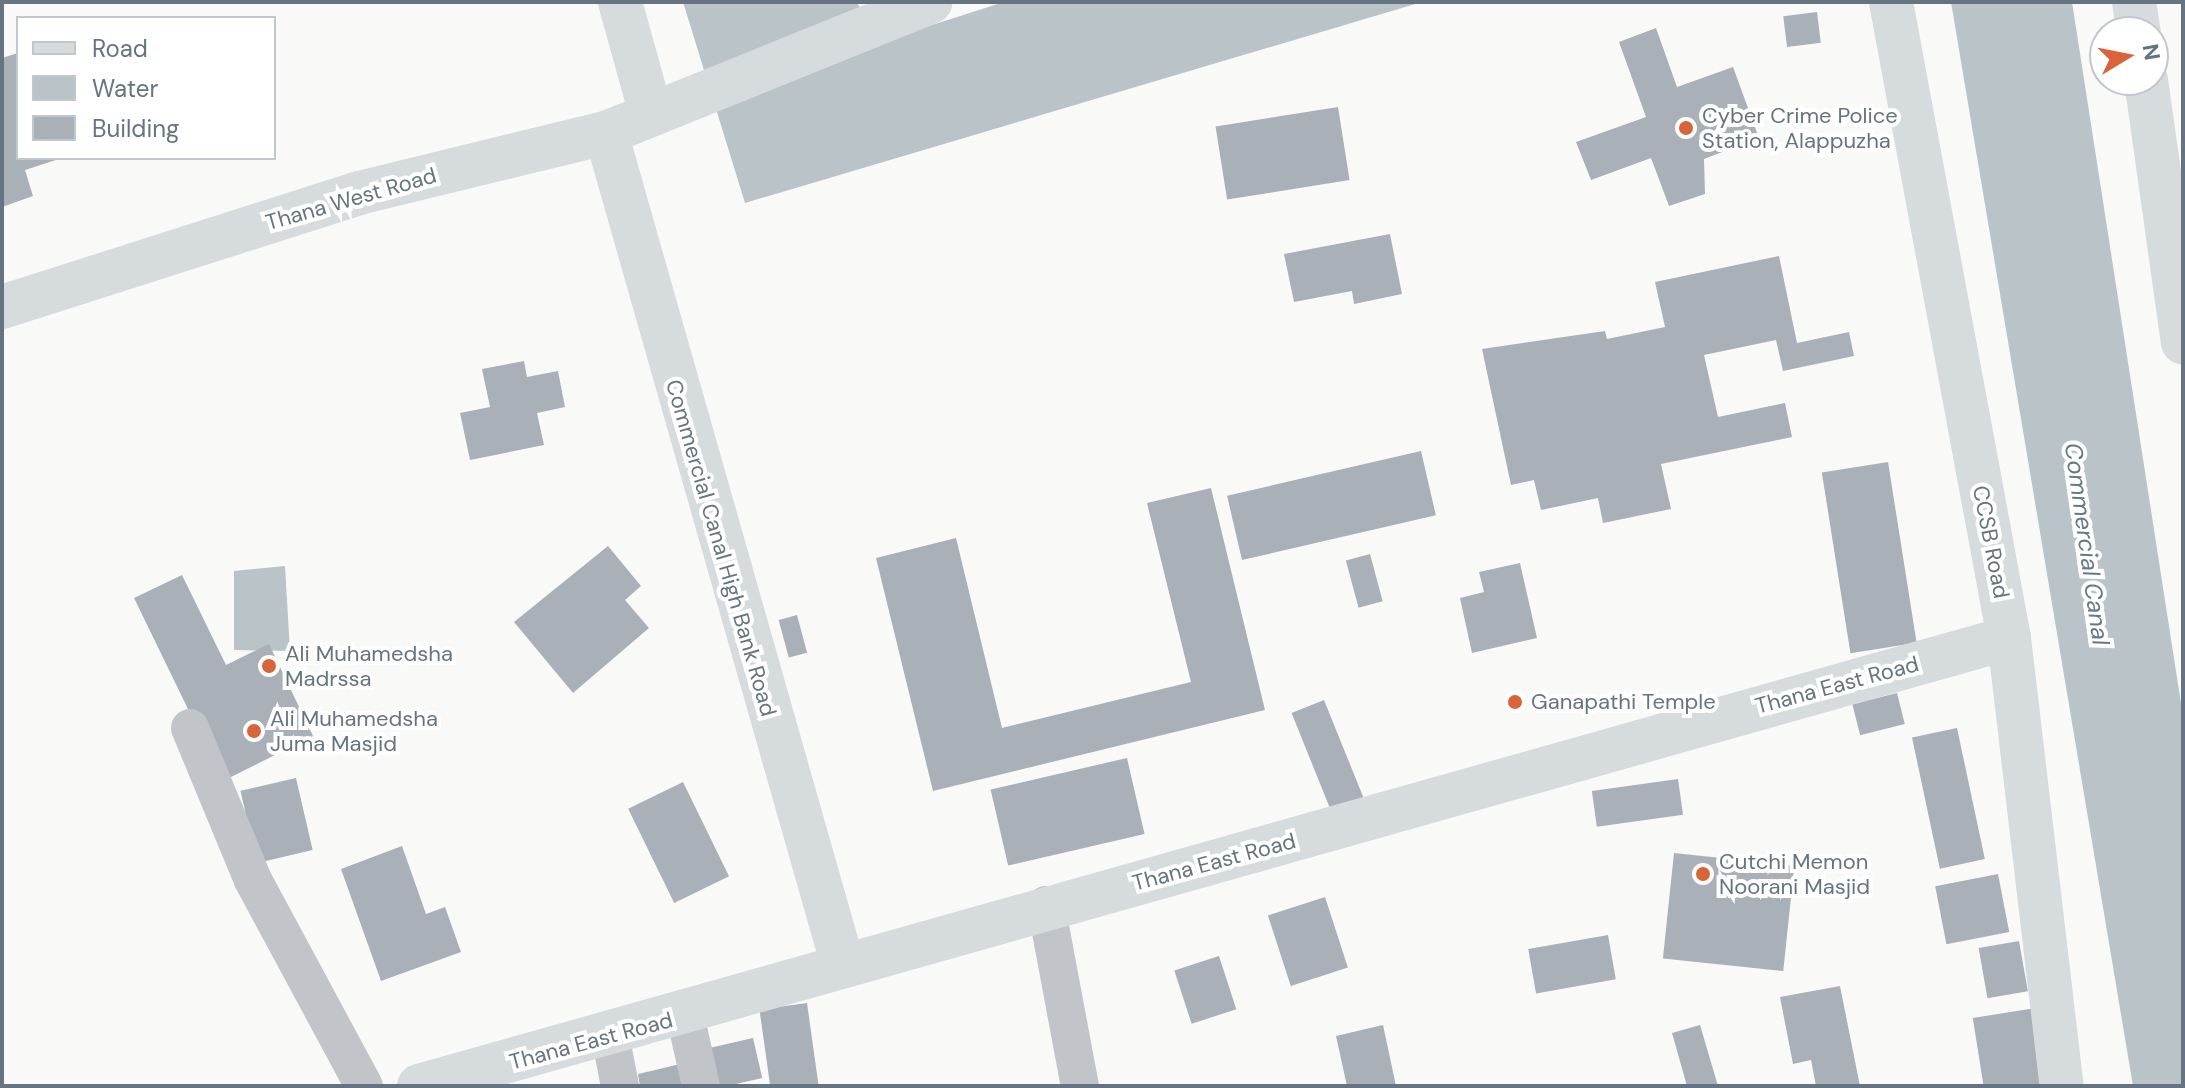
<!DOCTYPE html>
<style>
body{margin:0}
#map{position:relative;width:2185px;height:1088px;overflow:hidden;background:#f9faf8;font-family:"DM Sans",sans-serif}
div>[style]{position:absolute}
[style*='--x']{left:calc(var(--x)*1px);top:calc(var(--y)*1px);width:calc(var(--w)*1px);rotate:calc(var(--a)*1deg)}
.water>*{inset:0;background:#bac4c8}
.building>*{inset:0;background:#a9b0b7;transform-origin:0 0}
.street>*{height:38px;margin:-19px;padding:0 19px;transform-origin:19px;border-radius:19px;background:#c1c5c9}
.secondary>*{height:44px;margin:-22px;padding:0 22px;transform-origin:22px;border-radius:22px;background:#d6dbde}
.dots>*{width:22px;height:22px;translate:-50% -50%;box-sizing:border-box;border:4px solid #fff;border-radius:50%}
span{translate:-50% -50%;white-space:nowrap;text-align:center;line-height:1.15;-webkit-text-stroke:8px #fff;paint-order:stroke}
.poi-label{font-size:22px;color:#667481}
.left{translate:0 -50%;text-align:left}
.street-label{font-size:22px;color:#667481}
.water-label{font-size:24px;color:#677981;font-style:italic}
.frame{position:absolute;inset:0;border:4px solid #667481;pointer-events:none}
.legend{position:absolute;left:16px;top:16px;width:260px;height:144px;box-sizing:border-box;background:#fff;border:2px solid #c2c7cd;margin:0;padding:10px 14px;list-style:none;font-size:24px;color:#667481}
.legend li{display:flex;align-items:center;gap:16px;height:40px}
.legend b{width:40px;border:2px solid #c2c7cd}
.north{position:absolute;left:2089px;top:16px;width:80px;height:80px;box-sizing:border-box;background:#fff;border:2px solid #c2c7cd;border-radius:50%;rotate:80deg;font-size:22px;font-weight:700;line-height:32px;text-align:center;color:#667481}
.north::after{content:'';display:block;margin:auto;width:28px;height:36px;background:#d96439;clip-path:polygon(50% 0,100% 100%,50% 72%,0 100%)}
</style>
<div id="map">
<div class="water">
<i style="clip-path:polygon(683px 2px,856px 2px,885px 40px,1004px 2px,1422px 2px,745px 203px)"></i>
<i style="clip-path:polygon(1951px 2px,2072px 2px,2183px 716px,2183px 1086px,2133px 1086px)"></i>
<i style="clip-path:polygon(285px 566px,290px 651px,234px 650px,234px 571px)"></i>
</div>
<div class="building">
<i style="left:1817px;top:12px;width:31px;height:34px;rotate:83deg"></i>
<i style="clip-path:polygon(1656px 28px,1677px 87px,1733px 67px,1759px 138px,1704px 159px,1705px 194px,1669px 206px,1651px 158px,1591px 180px,1576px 142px,1646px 117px,1619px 42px)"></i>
<i style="clip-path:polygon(18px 53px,18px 158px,59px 159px,25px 170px,33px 196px,2px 207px,2px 58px)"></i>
<i style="left:1338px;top:107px;width:74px;height:124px;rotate:81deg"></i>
<i style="clip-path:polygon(1390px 234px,1402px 294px,1354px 304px,1352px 291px,1294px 302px,1284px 254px)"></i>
<i style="clip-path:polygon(1779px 256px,1797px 343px,1849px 332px,1854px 356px,1783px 371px,1776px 340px,1704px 355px,1718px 417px,1785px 403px,1792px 437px,1661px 464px,1671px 509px,1603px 523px,1598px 498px,1541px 510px,1534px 480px,1511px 485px,1482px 349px,1605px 331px,1607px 339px,1665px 327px,1655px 282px)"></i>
<i style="clip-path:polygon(524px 361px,527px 377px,558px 371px,565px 407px,537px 413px,544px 445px,470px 460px,460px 413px,490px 407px,482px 369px)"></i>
<i style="left:1421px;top:451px;width:66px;height:199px;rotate:77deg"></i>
<i style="left:1888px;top:462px;width:183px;height:67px;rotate:81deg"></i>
<i style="clip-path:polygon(1211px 488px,1265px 710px,933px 791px,876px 558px,956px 538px,1002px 728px,1191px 682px,1147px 503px)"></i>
<i style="clip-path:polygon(608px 546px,641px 586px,625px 600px,649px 628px,573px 693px,514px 622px)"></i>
<i style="left:1370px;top:554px;width:49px;height:25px;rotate:75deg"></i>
<i style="clip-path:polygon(1520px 563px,1537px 638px,1472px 653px,1460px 598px,1484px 592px,1479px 572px)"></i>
<i style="clip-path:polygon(182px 575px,226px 665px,269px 644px,313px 736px,223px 781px,134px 598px)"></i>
<i style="left:797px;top:615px;width:39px;height:19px;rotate:75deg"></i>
<i style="left:1897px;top:693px;width:32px;height:46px;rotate:76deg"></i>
<i style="left:1324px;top:700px;width:105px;height:35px;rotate:68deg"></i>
<i style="left:1957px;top:728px;width:134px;height:46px;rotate:78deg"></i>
<i style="left:1127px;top:758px;width:78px;height:140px;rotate:77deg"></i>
<i style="left:296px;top:778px;width:74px;height:57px;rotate:77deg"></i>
<i style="left:1678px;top:779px;width:36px;height:87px;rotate:82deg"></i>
<i style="left:683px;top:782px;width:105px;height:61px;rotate:64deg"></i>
<i style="clip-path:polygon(402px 846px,426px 914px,445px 907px,461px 952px,381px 981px,341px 869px)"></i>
<i style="left:1674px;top:853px;width:121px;height:106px;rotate:6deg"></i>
<i style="left:1998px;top:874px;width:59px;height:64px;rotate:79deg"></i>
<i style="left:1325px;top:897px;width:74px;height:60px;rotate:72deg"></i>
<i style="left:1608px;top:935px;width:45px;height:81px;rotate:80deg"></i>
<i style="left:2019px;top:941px;width:51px;height:41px;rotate:80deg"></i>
<i style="left:1219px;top:956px;width:56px;height:47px;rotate:72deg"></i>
<i style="clip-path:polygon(1840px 986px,1860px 1086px,1816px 1086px,1811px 1060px,1793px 1064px,1780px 997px)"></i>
<i style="left:807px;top:1003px;width:82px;height:48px;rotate:82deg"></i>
<i style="left:2036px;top:1008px;width:79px;height:64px;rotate:81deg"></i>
<i style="clip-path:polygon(1383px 1025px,1396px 1086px,1347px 1086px,1336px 1036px)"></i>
<i style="clip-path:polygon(1700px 1025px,1718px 1086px,1687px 1086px,1672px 1033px)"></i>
<i style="left:753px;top:1038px;width:41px;height:56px;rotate:77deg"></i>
<i style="clip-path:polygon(689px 1062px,695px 1086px,640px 1086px,638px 1074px)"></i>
</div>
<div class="street">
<i style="--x:190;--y:728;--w:165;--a:67.5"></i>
<i style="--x:253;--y:880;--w:234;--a:61.7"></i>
<i style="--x:1046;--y:905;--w:184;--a:79.4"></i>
<i style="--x:685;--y:1015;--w:73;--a:77.3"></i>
<i style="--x:610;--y:1035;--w:52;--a:78.9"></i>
</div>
<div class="secondary">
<i style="--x:620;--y:2;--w:112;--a:74.5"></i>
<i style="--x:1891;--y:2;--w:647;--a:79.49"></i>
<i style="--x:2009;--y:638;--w:451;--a:83.3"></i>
<i style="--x:2134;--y:2;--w:30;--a:81"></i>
<i style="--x:2146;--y:80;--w:265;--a:82"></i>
<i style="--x:606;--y:133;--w:862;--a:74.11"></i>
<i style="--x:2;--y:307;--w:375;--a:-17.7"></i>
<i style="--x:359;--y:193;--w:254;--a:-13.7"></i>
<i style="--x:606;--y:133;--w:350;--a:-22"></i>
<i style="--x:419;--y:1086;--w:1652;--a:-15.74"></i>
</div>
<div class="dots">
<i style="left:1686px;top:128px;background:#d96439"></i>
<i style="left:269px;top:666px;background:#d96439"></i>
<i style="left:1515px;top:702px;background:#d96439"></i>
<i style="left:254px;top:731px;background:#d96439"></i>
<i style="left:1703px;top:874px;background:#d96439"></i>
</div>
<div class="poi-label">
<span class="left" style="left:1702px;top:128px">Cyber Crime Police<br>Station, Alappuzha</span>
<span class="left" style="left:285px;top:666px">Ali Muhamedsha<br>Madrssa</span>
<span class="left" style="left:1531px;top:702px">Ganapathi Temple</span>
<span class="left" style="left:270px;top:731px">Ali Muhamedsha<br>Juma Masjid</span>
<span class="left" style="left:1719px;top:874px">Cutchi Memon<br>Noorani Masjid</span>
</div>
<div class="street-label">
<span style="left:351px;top:199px;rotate:-16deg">Thana West Road</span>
<span style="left:1991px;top:542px;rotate:79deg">CCSB Road</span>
<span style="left:721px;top:548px;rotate:74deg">Commercial Canal High Bank Road</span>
<span style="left:1837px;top:685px;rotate:-15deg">Thana East Road</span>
<span style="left:1214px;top:862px;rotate:-15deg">Thana East Road</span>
<span style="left:591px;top:1041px;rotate:-15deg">Thana East Road</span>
</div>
<div class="water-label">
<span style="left:2087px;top:544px;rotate:82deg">Commercial Canal</span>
</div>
<div class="frame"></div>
<ul class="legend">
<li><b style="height:10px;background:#d6dbde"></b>Road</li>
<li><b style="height:22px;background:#bac4c8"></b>Water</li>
<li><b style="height:22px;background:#a9b0b7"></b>Building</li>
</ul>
<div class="north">N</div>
</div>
